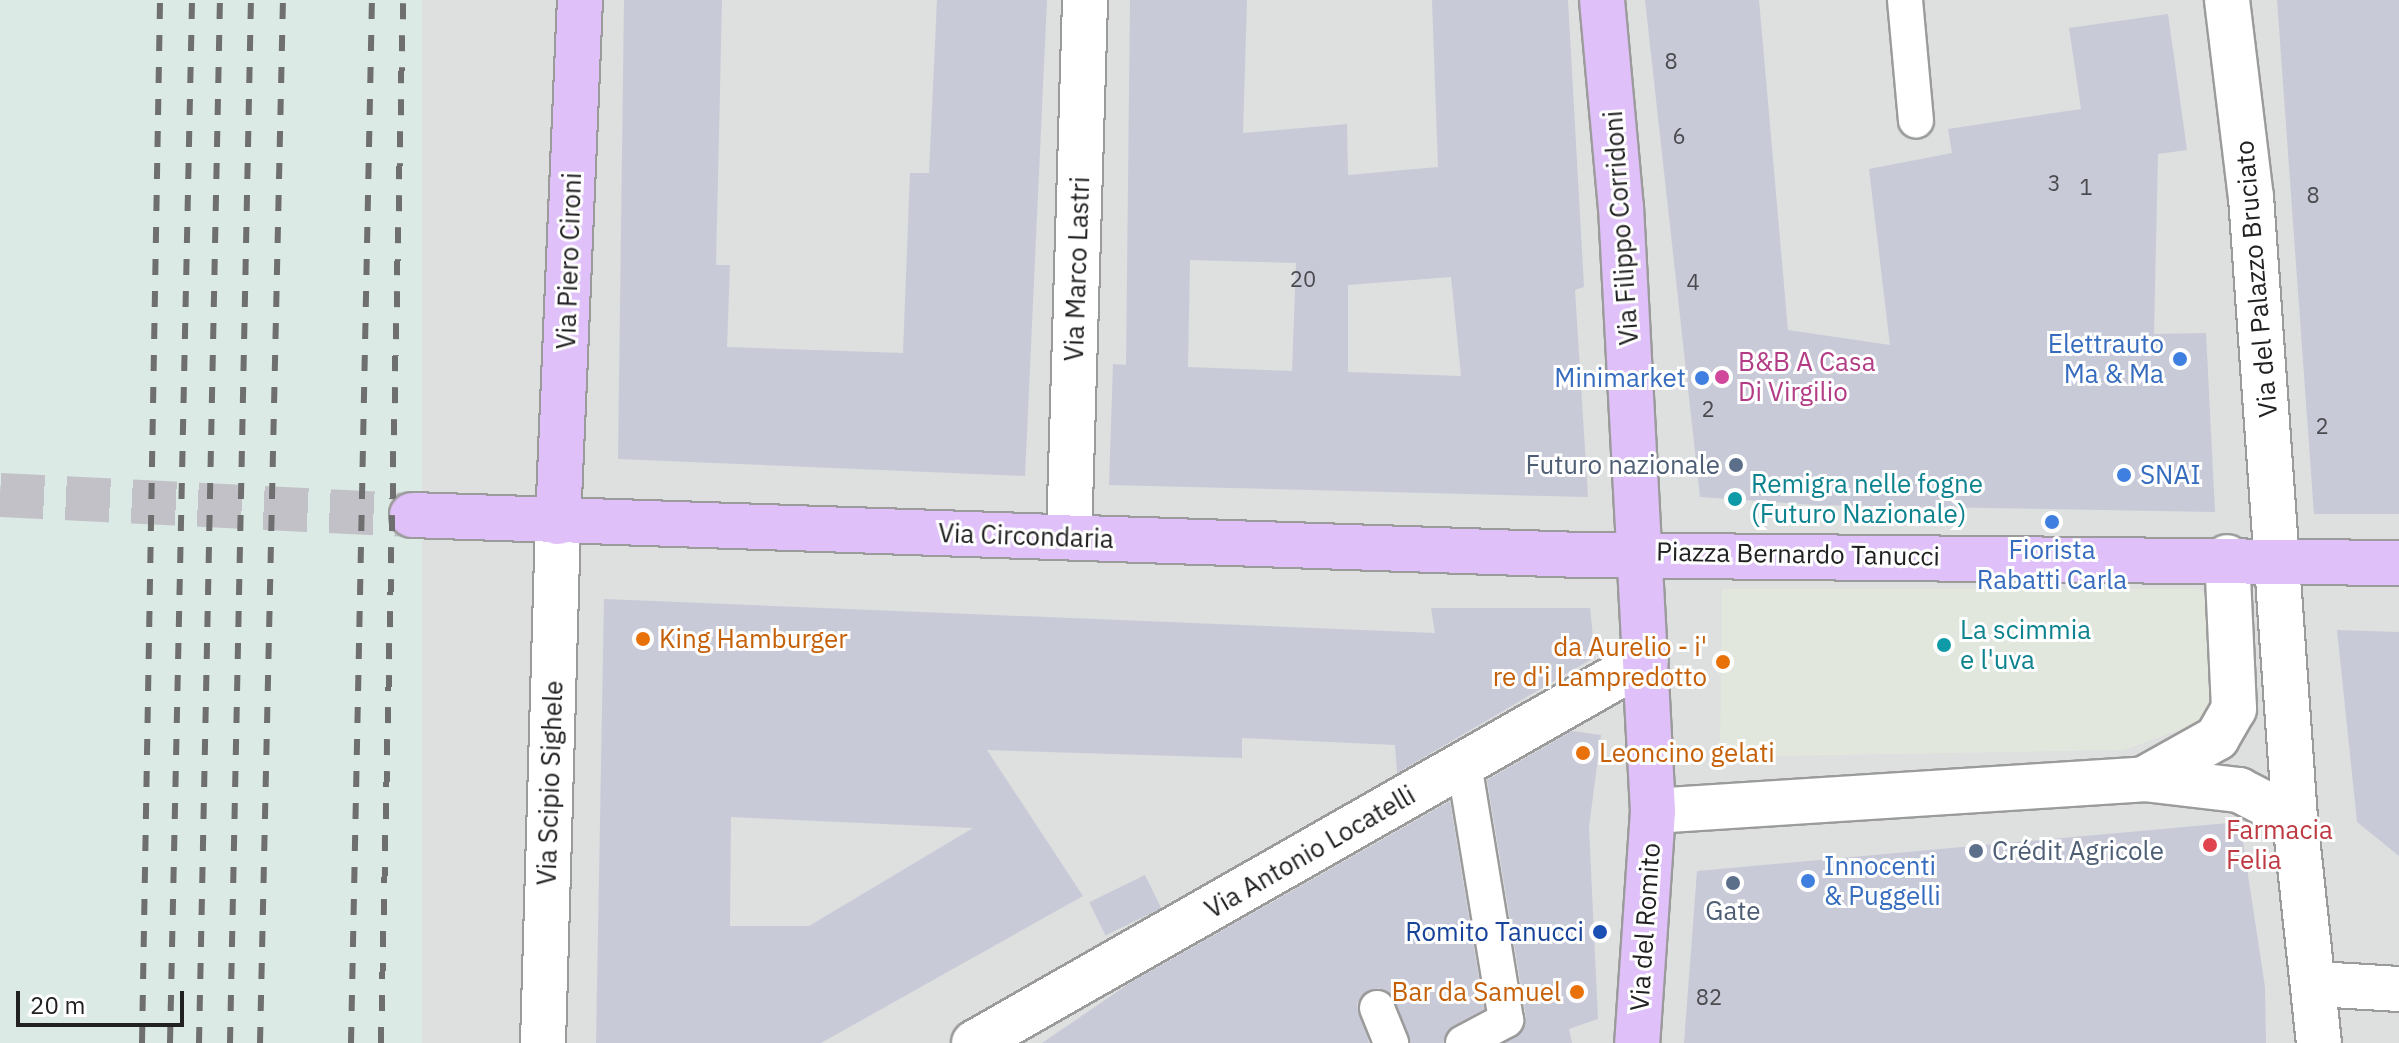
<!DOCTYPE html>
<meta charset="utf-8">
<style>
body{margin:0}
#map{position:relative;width:2399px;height:1043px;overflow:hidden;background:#eae9f1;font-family:"IBM Plex Sans",sans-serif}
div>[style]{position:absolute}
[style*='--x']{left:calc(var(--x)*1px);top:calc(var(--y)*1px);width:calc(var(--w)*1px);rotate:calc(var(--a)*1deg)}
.residential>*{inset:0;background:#dedfdf;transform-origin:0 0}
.industrial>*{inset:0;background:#dbeae5;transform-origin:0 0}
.plaza>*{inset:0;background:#e2e7dd}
.building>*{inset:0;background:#c9cad8;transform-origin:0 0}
.secondary-tunnel>*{height:44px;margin-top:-22px;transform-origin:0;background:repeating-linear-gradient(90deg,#c2c1c7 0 44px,transparent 0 66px)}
.roads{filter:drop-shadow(2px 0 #9b9b9b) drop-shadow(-2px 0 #9b9b9b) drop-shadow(0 2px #9b9b9b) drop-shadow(0 -2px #9b9b9b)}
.lane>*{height:34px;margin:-17px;padding:0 17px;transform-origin:17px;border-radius:17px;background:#fff}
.street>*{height:44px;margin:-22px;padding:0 22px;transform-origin:22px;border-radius:22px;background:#fff}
.secondary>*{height:44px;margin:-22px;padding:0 22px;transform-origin:22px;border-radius:22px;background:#dfc0f8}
.rail>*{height:6px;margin-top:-3px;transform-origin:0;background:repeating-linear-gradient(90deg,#6f6f6f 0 16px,transparent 0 32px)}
.dots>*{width:22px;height:22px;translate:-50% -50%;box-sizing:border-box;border:4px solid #fff;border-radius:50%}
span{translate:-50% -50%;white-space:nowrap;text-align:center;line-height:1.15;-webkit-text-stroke:6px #fff;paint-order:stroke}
.number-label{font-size:22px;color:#4b4b4f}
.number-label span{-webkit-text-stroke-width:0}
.street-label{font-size:26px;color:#212121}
.shop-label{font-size:26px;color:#366cbe}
.right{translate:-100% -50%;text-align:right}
.left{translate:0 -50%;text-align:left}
.hotel-label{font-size:26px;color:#b23c85}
.service-label{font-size:26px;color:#4e5e75}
.culture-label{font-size:26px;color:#0d838f}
.food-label{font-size:26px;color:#c56008}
.health-label{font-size:26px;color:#be3a42}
.transit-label{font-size:26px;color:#164399}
.scale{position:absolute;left:16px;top:991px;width:168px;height:36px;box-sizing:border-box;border:4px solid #212121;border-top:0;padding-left:10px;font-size:24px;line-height:28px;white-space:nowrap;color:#212121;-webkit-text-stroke:6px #fff;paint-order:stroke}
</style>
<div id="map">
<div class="residential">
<i style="left:422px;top:0;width:1977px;height:1043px"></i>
</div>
<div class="industrial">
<i style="left:0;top:0;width:422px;height:1043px"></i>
</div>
<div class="plaza">
<i style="clip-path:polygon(1722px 589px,2199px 589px,2210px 598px,2214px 704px,2208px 720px,2123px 750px,1720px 757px)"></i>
</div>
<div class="building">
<i style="clip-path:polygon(624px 0,722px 0,716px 265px,730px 265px,727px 347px,903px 353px,910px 173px,929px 173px,937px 0,1047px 0,1025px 476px,618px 459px)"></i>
<i style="clip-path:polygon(evenodd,1130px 0,1247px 0,1243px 133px,1347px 124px,1348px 175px,1438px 167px,1432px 0,1568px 0,1584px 287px,1575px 290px,1588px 497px,1109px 485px,1113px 364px,1126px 365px,1130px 0,1190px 260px,1296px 263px,1292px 371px,1188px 367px,1190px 260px,1130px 0,1451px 277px,1461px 376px,1348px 372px,1348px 285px,1451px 277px)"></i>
<i style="clip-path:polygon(1645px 0,1759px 0,1788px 330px,1890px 345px,1869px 169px,1952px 153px,1948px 129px,2081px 109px,2069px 28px,2168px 14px,2187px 150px,2158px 154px,2154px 334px,2206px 333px,2215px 512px,1816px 505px,1700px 497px)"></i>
<i style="clip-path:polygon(2277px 0,2399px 0,2399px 514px,2314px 514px)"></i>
<i style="clip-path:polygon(evenodd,604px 599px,1435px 633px,1431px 608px,1590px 608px,1595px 657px,1397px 773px,1395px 745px,1242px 738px,1242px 758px,987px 750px,1083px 896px,821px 1043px,596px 1043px,604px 599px,731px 817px,973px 828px,809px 926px,730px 926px,731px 817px)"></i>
<i style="clip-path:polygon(2337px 630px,2399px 632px,2399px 856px,2357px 822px)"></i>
<i style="clip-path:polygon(1572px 731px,1601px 735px,1589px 827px,1598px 1019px,1569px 1029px,1572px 1043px,1505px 1043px,1523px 1030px,1526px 1017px,1487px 780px)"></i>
<i style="clip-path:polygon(1450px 801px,1484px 1009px,1453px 1026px,1443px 1043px,1411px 1043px,1395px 1000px,1379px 988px,1362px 995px,1357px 1004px,1369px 1043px,1042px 1043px,1130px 983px)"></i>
<i style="clip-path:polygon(2240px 822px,2265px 987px,2266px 1043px,1684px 1043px,1697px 871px)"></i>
<i style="left:1145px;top:875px;width:37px;height:62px;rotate:64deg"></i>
</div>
<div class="secondary-tunnel">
<i style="--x:0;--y:495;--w:412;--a:2.8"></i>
</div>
<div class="roads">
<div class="lane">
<i style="--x:1905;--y:0;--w:121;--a:84.8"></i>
<i style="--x:1377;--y:1008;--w:38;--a:68"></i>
<i style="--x:1463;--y:1043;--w:49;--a:-28.1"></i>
<i style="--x:1506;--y:1020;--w:259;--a:-99.3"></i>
</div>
<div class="street">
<i style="--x:2227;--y:0;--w:198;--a:83.1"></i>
<i style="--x:2251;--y:197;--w:624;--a:85.95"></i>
<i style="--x:2295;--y:819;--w:225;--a:83.9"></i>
<i style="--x:1069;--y:537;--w:537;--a:-88.29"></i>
<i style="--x:2144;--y:779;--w:84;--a:-29.3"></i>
<i style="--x:2217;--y:738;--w:34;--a:-60"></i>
<i style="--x:2234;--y:709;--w:152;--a:-92.6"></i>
<i style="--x:1653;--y:811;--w:492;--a:-3.7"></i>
<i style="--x:2144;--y:779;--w:96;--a:6.6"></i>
<i style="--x:2239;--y:790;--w:63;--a:27.4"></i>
<i style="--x:2317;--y:984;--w:82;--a:3.5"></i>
<i style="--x:543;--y:1043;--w:521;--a:-88.35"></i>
<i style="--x:974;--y:1043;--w:773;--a:-29.68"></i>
</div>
<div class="secondary">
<i style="--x:1602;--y:0;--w:208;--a:84.8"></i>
<i style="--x:1621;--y:207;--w:605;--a:86.97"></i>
<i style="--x:1653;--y:811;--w:233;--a:93.9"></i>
<i style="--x:412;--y:515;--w:1169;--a:1.96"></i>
<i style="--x:1580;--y:555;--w:819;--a:0.56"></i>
<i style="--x:558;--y:522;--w:522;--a:-87.59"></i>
</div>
</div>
<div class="rail">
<i style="--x:142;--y:1043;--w:1043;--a:-89.01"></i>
<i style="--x:170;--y:1043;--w:1043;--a:-88.79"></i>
<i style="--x:199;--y:1043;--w:1043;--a:-88.85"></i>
<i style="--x:230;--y:1043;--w:1043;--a:-88.85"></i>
<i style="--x:260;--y:1043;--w:1043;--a:-88.74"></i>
<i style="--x:351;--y:1043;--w:1043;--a:-88.85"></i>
<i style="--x:381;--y:1043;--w:1043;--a:-88.79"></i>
</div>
<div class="dots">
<i style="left:2180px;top:359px;background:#3f7fe0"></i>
<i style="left:1722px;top:377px;background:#d1479c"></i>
<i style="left:1702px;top:378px;background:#3f7fe0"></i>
<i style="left:1736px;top:465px;background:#5c6f8a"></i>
<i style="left:2124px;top:475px;background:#3f7fe0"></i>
<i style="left:1735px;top:499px;background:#0f9aa8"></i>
<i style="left:2052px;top:522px;background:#3f7fe0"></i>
<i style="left:643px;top:639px;background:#e8710a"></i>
<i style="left:1944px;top:645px;background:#0f9aa8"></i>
<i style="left:1723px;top:662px;background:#e8710a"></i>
<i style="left:1583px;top:753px;background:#e8710a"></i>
<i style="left:2210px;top:845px;background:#e0444e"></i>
<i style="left:1976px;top:851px;background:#5c6f8a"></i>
<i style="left:1808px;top:881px;background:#3f7fe0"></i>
<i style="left:1733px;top:883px;background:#5c6f8a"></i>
<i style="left:1600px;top:932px;background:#1a4fb4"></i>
<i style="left:1577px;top:992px;background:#e8710a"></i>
</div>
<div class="number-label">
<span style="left:1671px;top:61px">8</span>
<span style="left:1679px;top:136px">6</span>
<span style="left:2054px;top:183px">3</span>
<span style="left:2086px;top:187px">1</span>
<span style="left:2313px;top:195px">8</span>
<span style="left:1303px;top:279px">20</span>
<span style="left:1693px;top:282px">4</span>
<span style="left:1708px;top:409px">2</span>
<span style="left:2322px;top:426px">2</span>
<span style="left:1709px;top:997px">82</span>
</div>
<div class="street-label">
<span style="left:1621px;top:228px;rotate:-94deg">Via Filippo Corridoni</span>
<span style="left:569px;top:261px;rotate:-88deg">Via Piero Cironi</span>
<span style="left:1077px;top:269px;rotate:-88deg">Via Marco Lastri</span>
<span style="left:2256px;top:279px;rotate:-95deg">Via del Palazzo Bruciato</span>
<span style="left:1026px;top:536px;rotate:2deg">Via Circondaria</span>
<span style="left:1798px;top:554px;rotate:1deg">Piazza Bernardo Tanucci</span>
<span style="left:550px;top:783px;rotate:-88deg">Via Scipio Sighele</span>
<span style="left:1310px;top:852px;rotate:-30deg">Via Antonio Locatelli</span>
<span style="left:1645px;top:927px;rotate:-86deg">Via del Romito</span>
</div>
<div class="shop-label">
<span class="right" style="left:2164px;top:359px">Elettrauto<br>Ma &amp; Ma</span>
<span class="right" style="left:1686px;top:378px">Minimarket</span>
<span class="left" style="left:2140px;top:475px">SNAI</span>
<span style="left:2052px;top:565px">Fiorista<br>Rabatti Carla</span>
<span class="left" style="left:1824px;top:881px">Innocenti<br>&amp; Puggelli</span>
</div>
<div class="hotel-label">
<span class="left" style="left:1738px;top:377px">B&amp;B A Casa<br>Di Virgilio</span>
</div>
<div class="service-label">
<span class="right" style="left:1720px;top:465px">Futuro nazionale</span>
<span class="left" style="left:1992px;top:851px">Crédit Agricole</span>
<span style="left:1733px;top:911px">Gate</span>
</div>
<div class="culture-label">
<span class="left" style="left:1751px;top:499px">Remigra nelle fogne<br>(Futuro Nazionale)</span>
<span class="left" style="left:1960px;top:645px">La scimmia<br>e l'uva</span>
</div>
<div class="food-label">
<span class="left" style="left:659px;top:639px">King Hamburger</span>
<span class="right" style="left:1707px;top:662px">da Aurelio - i'<br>re d'i Lampredotto</span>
<span class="left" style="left:1599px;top:753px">Leoncino gelati</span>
<span class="right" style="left:1561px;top:992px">Bar da Samuel</span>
</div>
<div class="health-label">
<span class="left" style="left:2226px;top:845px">Farmacia<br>Felia</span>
</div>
<div class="transit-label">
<span class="right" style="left:1584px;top:932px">Romito Tanucci</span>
</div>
<div class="scale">20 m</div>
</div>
